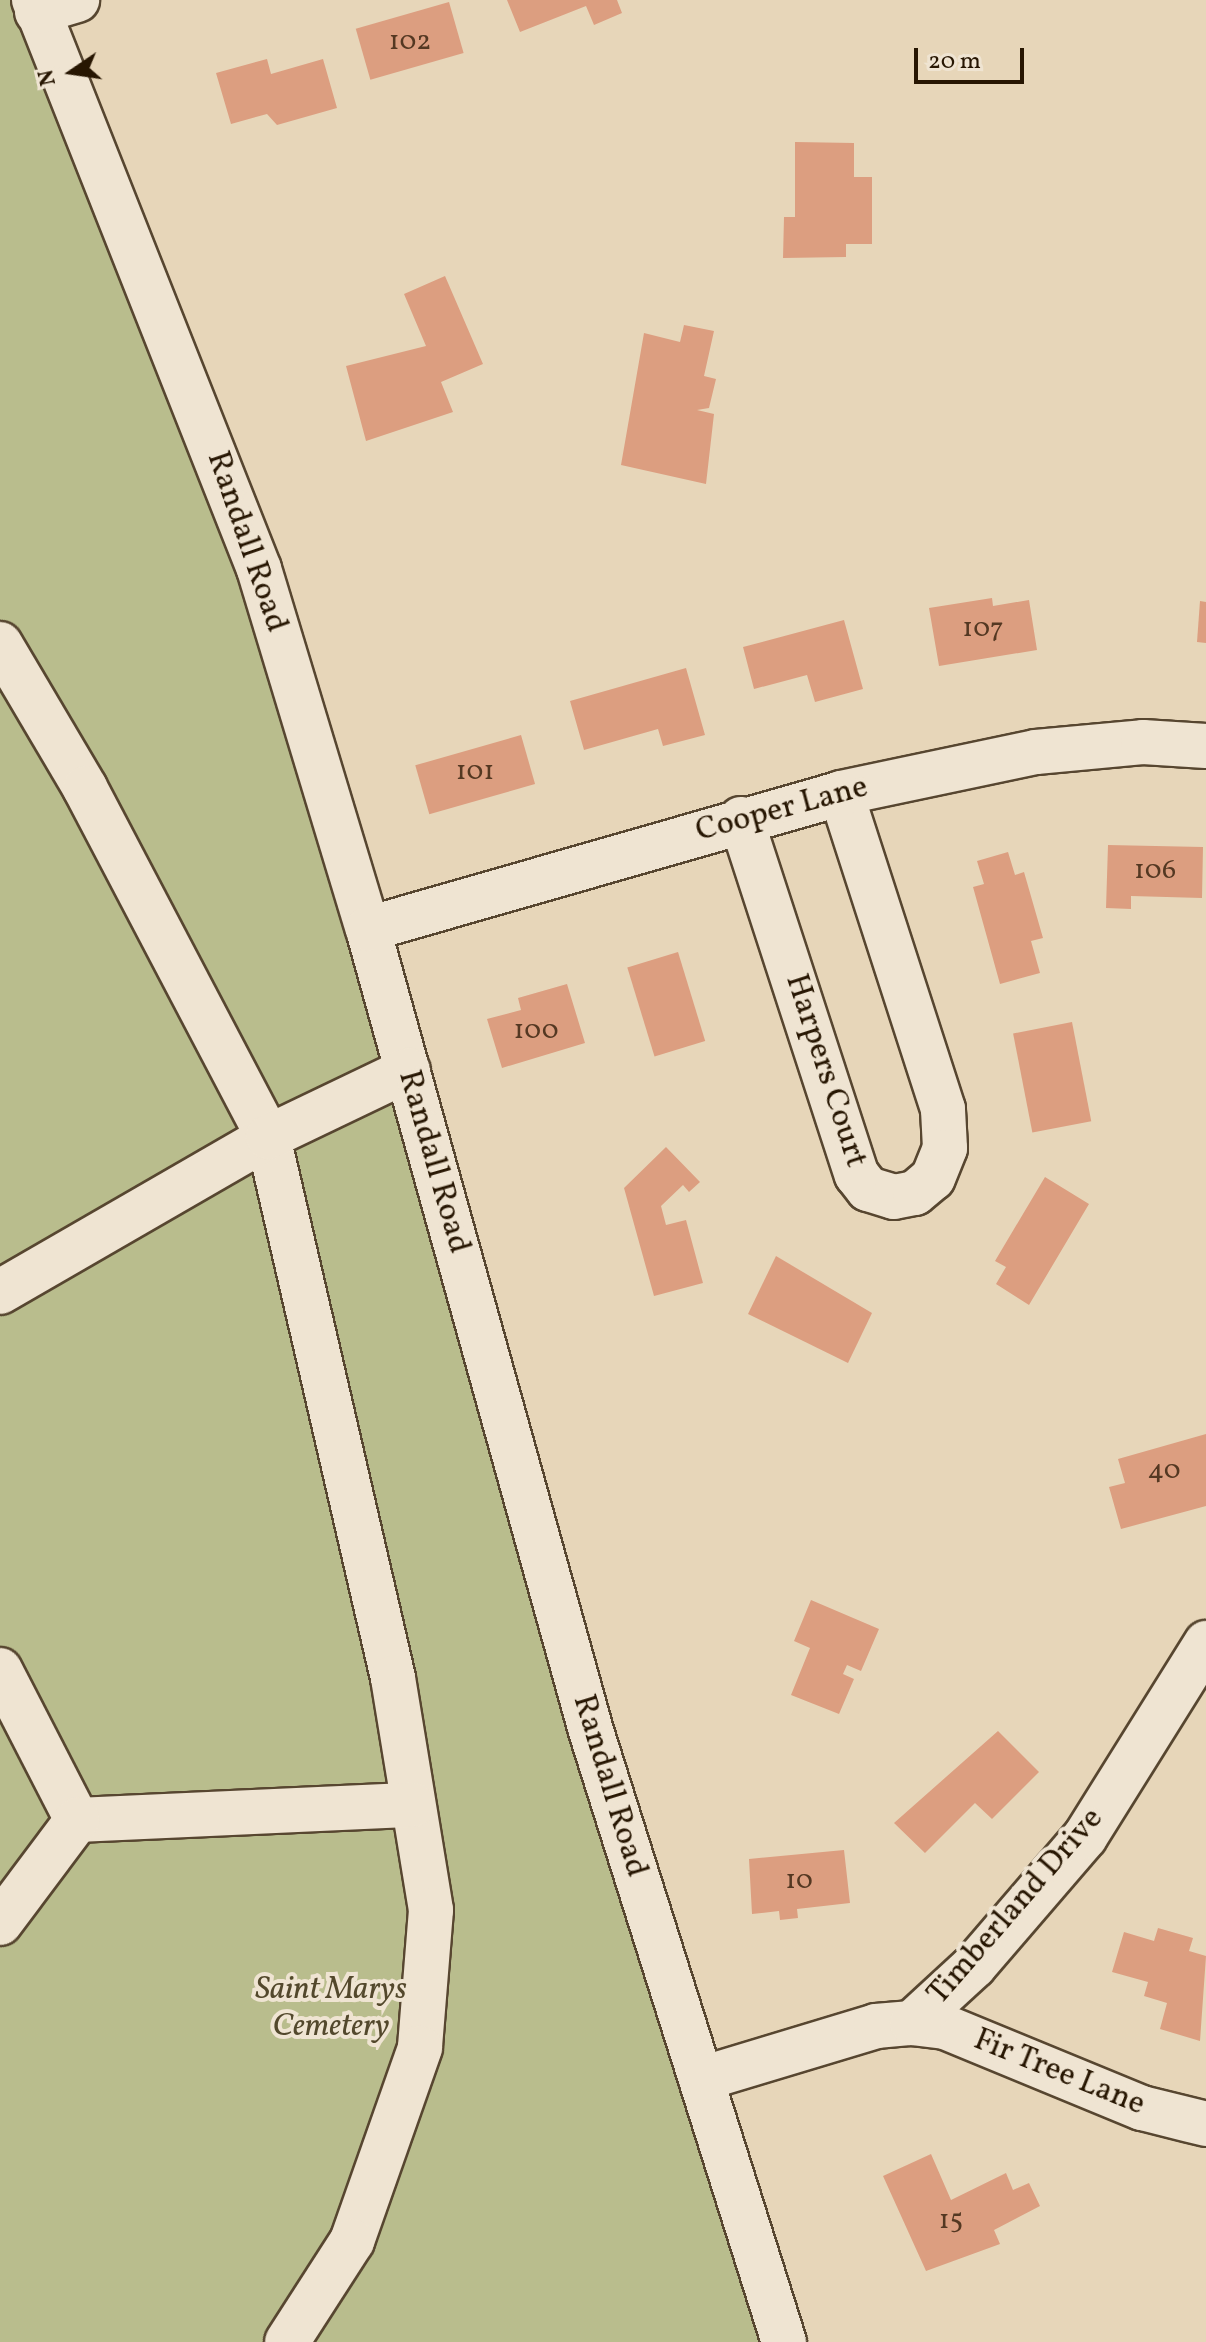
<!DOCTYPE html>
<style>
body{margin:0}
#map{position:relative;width:1206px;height:2342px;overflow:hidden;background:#e7d6b9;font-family:Vollkorn,serif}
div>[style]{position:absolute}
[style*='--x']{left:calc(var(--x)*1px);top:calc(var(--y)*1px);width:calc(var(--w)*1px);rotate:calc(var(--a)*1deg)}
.green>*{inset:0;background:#b9bd8d}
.building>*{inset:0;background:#dc9e80;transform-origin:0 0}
.roads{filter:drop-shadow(2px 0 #574630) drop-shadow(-2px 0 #574630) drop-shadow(0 2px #574630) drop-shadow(0 -2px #574630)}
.minor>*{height:44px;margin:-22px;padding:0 22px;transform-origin:22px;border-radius:22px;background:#efe4d2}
span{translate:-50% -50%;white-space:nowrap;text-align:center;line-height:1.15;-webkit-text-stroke:8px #efe4d2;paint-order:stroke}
.number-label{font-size:28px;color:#543822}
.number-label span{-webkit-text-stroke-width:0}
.street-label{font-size:32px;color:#271602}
.park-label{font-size:32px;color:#53482c;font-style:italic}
.north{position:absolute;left:32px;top:32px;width:80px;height:80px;-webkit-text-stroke:6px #efe4d2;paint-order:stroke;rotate:257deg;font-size:22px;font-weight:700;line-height:32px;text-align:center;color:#271602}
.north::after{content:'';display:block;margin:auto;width:28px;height:36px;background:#271602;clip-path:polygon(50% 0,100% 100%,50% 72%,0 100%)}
.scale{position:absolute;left:914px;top:48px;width:110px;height:36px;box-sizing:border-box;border:4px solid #271602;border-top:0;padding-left:10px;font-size:24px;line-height:28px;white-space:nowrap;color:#271602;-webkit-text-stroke:6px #efe4d2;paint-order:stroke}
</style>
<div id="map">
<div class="green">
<i style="clip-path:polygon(0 0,34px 0,209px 434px,784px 2342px,0 2342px)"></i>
</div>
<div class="building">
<i style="clip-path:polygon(507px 0,617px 0,622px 13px,594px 25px,586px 6px,520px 32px)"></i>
<i style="left:449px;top:2px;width:53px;height:97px;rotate:74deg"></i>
<i style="clip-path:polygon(267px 59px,271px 74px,323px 59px,337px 108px,277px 125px,267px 114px,231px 124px,216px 73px)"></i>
<i style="clip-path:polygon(795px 142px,854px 143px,854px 177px,872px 177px,872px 244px,846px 244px,846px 257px,783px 258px,784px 217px,795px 217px)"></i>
<i style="clip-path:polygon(445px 276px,483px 364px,441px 382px,453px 412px,366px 441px,346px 366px,426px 346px,404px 294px)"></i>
<i style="clip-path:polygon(684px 325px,714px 331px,704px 376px,716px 379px,709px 408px,697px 410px,714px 414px,706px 484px,621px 465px,644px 333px,680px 342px)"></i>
<i style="clip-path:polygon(992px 598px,993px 606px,1029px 600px,1037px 650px,939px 666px,929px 608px)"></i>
<i style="clip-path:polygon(1200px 601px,1206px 602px,1206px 643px,1197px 642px)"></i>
<i style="clip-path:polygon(844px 620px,863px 689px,815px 702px,807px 675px,754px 689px,743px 647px)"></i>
<i style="clip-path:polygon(686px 668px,705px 735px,663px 746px,658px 729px,584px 750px,570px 701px)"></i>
<i style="left:521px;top:735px;width:51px;height:110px;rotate:74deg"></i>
<i style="clip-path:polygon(1108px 845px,1203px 847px,1202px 898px,1131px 896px,1131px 909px,1106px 908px)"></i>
<i style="clip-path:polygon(1008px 852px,1015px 875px,1024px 872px,1043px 938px,1031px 941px,1040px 973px,1000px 984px,973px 887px,984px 884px,977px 861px)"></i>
<i style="left:678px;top:952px;width:93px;height:53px;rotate:73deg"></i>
<i style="clip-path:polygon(567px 984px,585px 1043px,502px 1068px,487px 1019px,521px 1010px,518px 998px)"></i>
<i style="left:1072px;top:1022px;width:101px;height:60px;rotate:79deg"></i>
<i style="clip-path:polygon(666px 1147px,700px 1182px,689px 1192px,683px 1185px,661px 1206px,666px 1225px,686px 1220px,703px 1283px,654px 1296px,624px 1188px)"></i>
<i style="clip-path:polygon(1045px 1177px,1089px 1204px,1029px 1305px,996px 1284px,1006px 1267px,995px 1261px)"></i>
<i style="clip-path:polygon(776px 1256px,872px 1313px,848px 1363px,748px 1314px)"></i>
<i style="clip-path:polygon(1206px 1434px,1206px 1506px,1121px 1529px,1109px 1487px,1125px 1483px,1118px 1459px)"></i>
<i style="clip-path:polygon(811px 1600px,879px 1629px,861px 1671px,847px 1665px,843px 1674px,854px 1679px,839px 1714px,791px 1695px,810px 1648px,794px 1641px)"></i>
<i style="clip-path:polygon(998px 1731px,1039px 1772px,992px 1819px,975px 1803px,925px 1853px,894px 1823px)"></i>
<i style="clip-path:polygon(844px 1850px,850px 1903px,797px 1909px,798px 1918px,780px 1920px,779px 1911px,752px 1914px,749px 1859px)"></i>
<i style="clip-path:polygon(1158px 1928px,1193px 1938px,1189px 1951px,1206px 1956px,1200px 2041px,1160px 2029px,1167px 2003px,1144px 1996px,1148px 1982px,1112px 1972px,1124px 1932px,1154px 1941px)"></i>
<i style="clip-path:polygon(931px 2154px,951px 2200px,1006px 2173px,1013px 2190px,1029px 2183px,1040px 2206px,994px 2230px,1000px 2244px,926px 2271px,883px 2176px)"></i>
</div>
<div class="roads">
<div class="minor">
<i style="--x:34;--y:0;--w:612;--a:68.42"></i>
<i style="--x:259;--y:569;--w:376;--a:73.2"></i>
<i style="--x:368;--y:929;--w:832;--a:74.46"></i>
<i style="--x:591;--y:1731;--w:641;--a:72.47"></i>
<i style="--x:37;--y:12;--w:42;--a:-16.7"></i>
<i style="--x:0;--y:644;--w:167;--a:59.4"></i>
<i style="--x:85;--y:788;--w:394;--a:62.3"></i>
<i style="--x:268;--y:1137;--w:555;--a:76.99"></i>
<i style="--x:393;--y:1678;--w:235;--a:80.7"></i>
<i style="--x:431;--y:1910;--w:138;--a:94.6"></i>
<i style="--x:420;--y:2048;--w:205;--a:109.4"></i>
<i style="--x:352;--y:2241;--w:120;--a:122.8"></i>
<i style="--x:741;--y:819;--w:374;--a:72"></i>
<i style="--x:857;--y:1175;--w:18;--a:52"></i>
<i style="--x:868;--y:1189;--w:27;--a:17"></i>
<i style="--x:894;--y:1197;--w:21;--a:-11"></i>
<i style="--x:915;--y:1193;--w:23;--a:-40"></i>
<i style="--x:933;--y:1178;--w:32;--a:-68"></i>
<i style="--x:945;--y:1148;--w:39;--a:-93"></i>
<i style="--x:943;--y:1109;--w:332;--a:-107.9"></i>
<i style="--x:368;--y:929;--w:492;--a:-16"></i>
<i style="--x:841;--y:793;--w:199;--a:-11.9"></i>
<i style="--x:1036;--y:752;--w:107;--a:-5.3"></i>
<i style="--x:1143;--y:742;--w:63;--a:3.6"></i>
<i style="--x:0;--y:1292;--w:310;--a:-30"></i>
<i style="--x:268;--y:1137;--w:155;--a:-25.6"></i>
<i style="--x:0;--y:1670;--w:169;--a:62.8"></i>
<i style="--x:77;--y:1820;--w:336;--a:-2.6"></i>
<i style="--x:0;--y:1923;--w:129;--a:-53.2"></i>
<i style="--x:912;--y:2023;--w:33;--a:7"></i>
<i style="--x:945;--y:2027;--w:213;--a:22.4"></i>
<i style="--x:1142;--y:2108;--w:66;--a:14"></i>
<i style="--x:701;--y:2079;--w:183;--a:-16.8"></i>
<i style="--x:876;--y:2026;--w:36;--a:-5"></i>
<i style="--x:912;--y:2023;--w:84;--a:-42.6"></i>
<i style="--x:974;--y:1966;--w:170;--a:-49.3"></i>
<i style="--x:1085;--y:1837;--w:229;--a:-58"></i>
</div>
</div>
<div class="number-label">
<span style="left:410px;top:42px">102</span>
<span style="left:983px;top:629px">107</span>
<span style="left:475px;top:772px">101</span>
<span style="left:1155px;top:871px">106</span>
<span style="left:536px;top:1031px">100</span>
<span style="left:1164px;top:1471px">40</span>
<span style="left:799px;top:1881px">10</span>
<span style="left:951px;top:2221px">15</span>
</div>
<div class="street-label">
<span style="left:246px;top:542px;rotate:71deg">Randall Road</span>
<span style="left:782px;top:810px;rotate:-15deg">Cooper Lane</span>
<span style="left:825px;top:1071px;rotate:72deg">Harpers Court</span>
<span style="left:433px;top:1162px;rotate:74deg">Randall Road</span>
<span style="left:609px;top:1786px;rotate:73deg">Randall Road</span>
<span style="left:1016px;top:1907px;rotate:-49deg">Timberland Drive</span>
<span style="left:1059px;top:2073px;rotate:22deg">Fir Tree Lane</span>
</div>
<div class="park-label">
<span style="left:331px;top:2009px">Saint Marys<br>Cemetery</span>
</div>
<div class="north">N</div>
<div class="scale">20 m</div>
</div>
